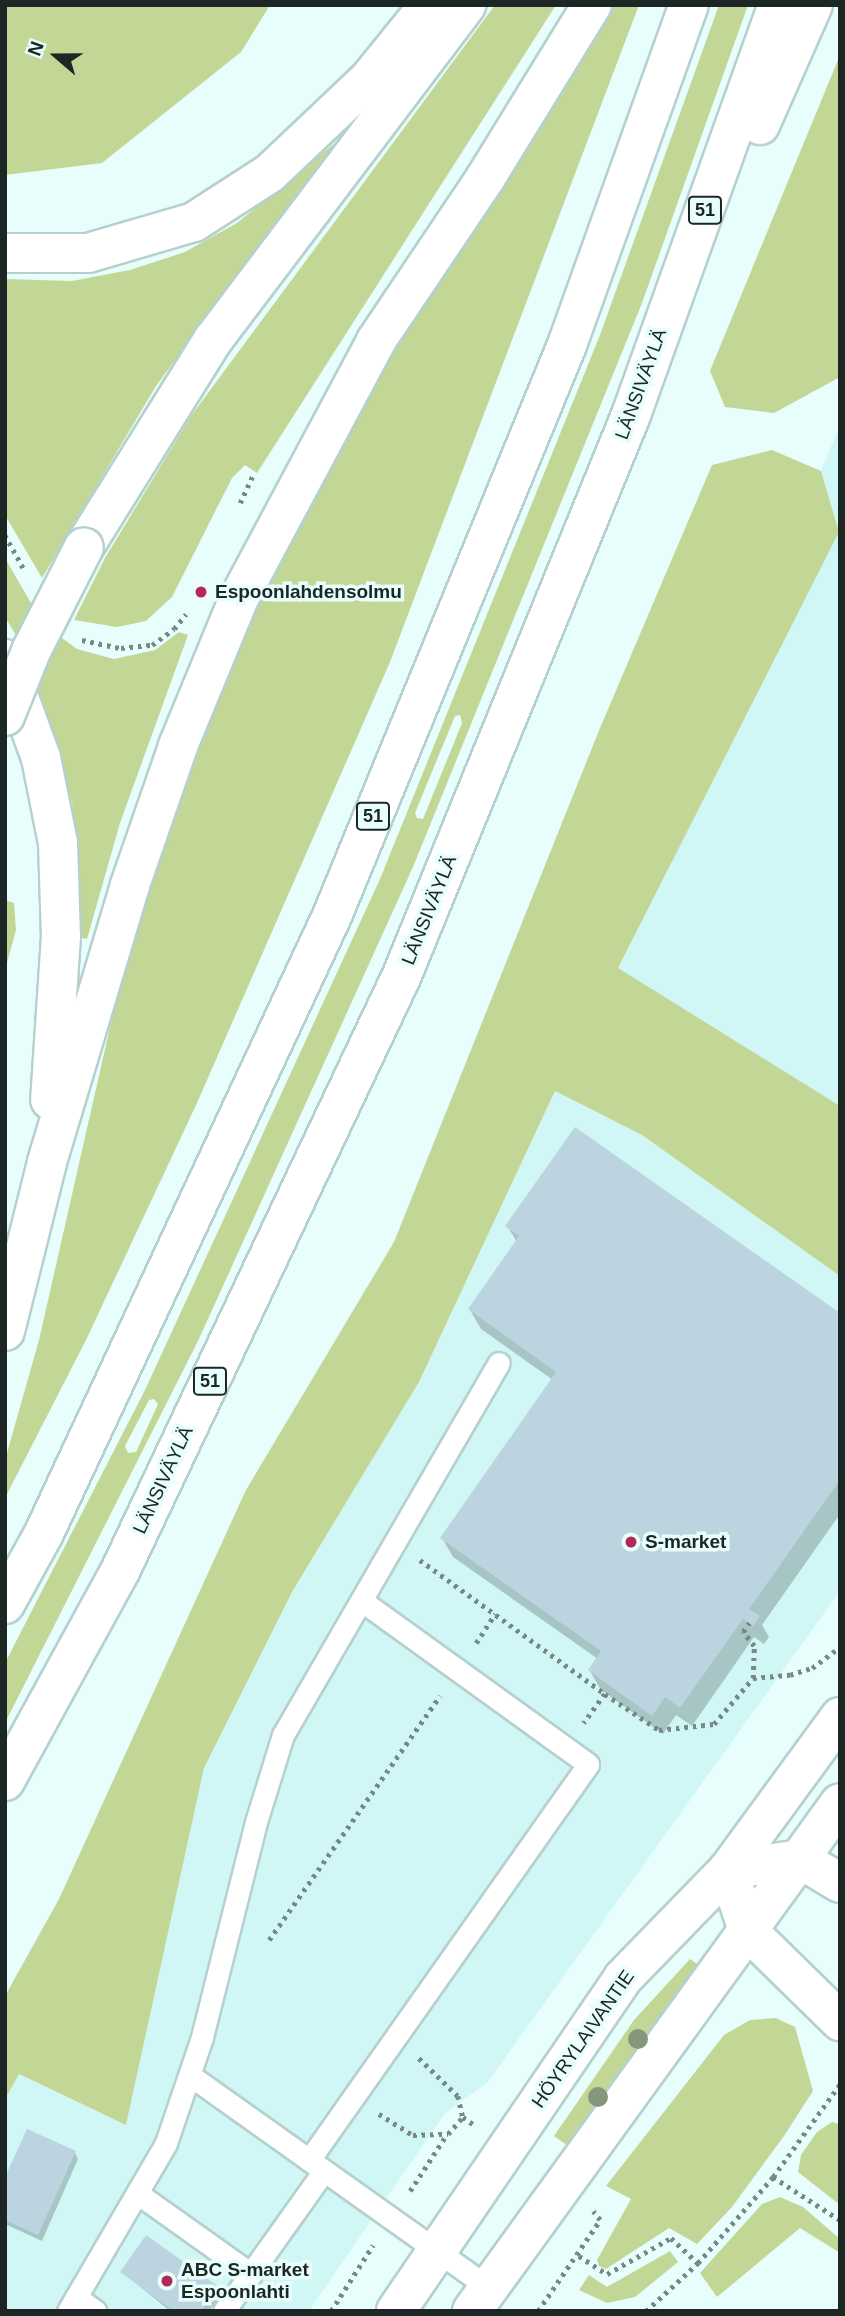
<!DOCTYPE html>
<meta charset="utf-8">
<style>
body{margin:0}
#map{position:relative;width:845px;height:2316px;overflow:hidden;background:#e7fefc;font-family:Helvetica,sans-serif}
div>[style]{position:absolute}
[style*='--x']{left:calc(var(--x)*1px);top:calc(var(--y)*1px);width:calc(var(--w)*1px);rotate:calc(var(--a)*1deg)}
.built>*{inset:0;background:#d0f7f5}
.green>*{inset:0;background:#c2d796}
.shadow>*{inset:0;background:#0003}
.building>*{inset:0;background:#bcd4df}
.path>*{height:4.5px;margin-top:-2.25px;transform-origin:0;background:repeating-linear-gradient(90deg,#778886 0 3.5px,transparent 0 8.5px)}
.roads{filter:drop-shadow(2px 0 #b5d1cf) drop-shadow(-2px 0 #b5d1cf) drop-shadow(0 2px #b5d1cf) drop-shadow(0 -2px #b5d1cf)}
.lane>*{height:21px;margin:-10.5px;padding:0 10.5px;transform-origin:10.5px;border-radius:10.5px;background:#fff}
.secondary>*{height:38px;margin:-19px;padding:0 19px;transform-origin:19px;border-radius:19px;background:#fff}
.primary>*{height:38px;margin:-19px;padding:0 19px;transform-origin:19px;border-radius:19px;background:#fff}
.highway>*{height:38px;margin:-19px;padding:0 19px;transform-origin:19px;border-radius:19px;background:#fff}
.bridges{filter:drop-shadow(2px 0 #b5d1cf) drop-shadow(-2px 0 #b5d1cf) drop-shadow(0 2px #b5d1cf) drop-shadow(0 -2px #b5d1cf)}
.highway-bridge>*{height:38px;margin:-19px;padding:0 19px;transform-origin:19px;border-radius:19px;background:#fff}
.trees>*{width:20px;height:20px;margin:-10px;border-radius:50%;background:#85977a}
.dots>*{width:19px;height:19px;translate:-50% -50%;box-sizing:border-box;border:4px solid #e7fefc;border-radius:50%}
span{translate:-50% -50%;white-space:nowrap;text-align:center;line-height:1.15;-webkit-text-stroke:7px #e7fefc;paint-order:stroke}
.shield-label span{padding:2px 5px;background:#e7fefc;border:2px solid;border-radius:5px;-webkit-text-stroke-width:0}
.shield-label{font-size:18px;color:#1b2625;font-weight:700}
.street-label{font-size:19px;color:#1b2625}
.poi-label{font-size:19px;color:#1b2625;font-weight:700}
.left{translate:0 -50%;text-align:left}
.frame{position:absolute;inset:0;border:7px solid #1b2625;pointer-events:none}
.north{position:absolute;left:21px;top:21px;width:70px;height:70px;-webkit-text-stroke:5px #e7fefc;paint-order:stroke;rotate:290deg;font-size:19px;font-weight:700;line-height:28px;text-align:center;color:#1b2625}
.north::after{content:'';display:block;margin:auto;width:24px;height:32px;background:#1b2625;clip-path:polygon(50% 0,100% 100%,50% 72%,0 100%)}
</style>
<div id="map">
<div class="built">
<i style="clip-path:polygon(840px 425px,840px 1106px,617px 968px,839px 532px,821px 471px)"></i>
<i style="clip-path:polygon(555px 1091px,642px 1135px,840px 1276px,840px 1591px,487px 2083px,445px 2113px,309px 2311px,5px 2311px,5px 2099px,18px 2074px,126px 2125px,204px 1768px,292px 1592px,419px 1382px)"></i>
</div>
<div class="green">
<i style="clip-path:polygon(5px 5px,270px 5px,241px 52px,102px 163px,5px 175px)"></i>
<i style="clip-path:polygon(495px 5px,556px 5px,257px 473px,245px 465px,232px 478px,172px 597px,146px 621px,117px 627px,74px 620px,105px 558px,191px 416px)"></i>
<i style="clip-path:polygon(615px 5px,639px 5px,390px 662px,197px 1103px,87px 1338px,5px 1498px,5px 1460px,39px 1340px,115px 1005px,172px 816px,211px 711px,303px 507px,417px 308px)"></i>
<i style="clip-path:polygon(evenodd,719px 5px,748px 5px,642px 303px,413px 867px,198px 1341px,5px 1723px,5px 1663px,145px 1390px,380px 879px,600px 335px,719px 5px,460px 715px,462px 723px,423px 819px,417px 818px,415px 813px,455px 716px,460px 715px,719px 5px,154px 1399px,158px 1404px,136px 1452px,128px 1453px,125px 1446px,149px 1400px,154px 1399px)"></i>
<i style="clip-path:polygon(840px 55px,840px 377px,774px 413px,725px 407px,710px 371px)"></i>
<i style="clip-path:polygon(335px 143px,156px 386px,42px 578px,5px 515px,5px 279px,72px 281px,130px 270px,185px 252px,237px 223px)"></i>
<i style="clip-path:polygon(772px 450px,821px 471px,839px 532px,618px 968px,840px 1106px,840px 1276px,642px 1135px,555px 1091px,419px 1382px,292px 1592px,204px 1768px,126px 2125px,19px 2074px,5px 2099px,5px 1996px,59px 1899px,246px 1490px,394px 1242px,600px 728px,712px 465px)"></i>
<i style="clip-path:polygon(5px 558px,43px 624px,77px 649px,114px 659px,155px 650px,179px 632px,188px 635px,120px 823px,87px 939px,82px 938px,72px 802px,23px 647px,5px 617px)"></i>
<i style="clip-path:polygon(5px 900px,14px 903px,16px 930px,5px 970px)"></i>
<i style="clip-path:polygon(690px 1959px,703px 1968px,571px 2148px,554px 2136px,634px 2020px)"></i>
<i style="clip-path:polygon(776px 2018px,795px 2027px,813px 2091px,784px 2136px,732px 2207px,697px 2244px,669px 2228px,606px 2269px,599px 2266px,597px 2260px,631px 2199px,606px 2186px,724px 2035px,750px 2020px)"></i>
<i style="clip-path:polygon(832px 2122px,840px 2124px,840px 2205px,798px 2172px,801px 2155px,817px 2132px)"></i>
<i style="clip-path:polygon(780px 2197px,803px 2207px,840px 2239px,840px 2253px,800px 2228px,717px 2297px,700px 2273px,762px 2204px)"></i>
<i style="clip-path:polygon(670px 2251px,678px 2262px,635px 2297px,607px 2303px,579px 2290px,589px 2275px,607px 2287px)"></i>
</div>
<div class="shadow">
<i style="clip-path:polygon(507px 1226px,840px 1315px,840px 1514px,762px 1625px,769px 1637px,764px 1644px,754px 1637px,692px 1726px,676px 1715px,663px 1734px,601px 1690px,590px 1671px,598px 1659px,453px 1557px,442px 1538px,553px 1380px,481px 1329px,470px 1310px,517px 1242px)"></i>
<i style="clip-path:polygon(75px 2153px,78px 2159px,42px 2241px,5px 2224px,5px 2181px)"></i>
<i style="clip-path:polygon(122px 2272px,217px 2289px,221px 2295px,209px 2311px,170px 2311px)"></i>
</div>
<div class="building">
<i style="clip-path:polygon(575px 1127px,840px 1313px,840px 1480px,749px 1609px,760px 1616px,753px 1626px,743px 1619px,680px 1708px,665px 1697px,652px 1716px,588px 1670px,601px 1651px,440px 1538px,556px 1372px,468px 1309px,519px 1236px,505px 1226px)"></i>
<i style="clip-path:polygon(27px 2129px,76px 2151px,38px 2235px,5px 2220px,5px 2177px)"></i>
<i style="clip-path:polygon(146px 2235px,219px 2287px,201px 2311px,173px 2311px,120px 2272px)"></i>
</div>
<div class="path">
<i style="--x:240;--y:503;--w:29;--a:-65"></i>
<i style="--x:5;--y:535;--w:41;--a:60.9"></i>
<i style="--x:82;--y:640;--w:40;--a:12"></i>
<i style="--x:121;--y:648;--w:31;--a:-6"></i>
<i style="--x:152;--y:645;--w:27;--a:-36"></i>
<i style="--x:174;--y:629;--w:19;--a:-51"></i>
<i style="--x:420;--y:1560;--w:228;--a:35.9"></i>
<i style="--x:605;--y:1694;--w:36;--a:126"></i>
<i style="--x:476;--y:1643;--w:35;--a:-57"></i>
<i style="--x:753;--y:1678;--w:37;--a:-5"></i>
<i style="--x:790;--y:1675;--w:23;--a:-18"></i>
<i style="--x:812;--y:1668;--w:35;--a:-37"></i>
<i style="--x:605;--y:1694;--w:65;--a:33.7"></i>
<i style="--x:659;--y:1730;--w:55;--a:-6.2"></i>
<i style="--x:714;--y:1724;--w:60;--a:-49.7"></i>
<i style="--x:753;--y:1678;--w:32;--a:-88"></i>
<i style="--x:754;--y:1646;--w:18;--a:-128"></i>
<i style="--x:743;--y:1632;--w:11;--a:-56"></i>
<i style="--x:269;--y:1940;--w:298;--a:-55"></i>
<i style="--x:419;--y:2058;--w:54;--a:44.3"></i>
<i style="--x:458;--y:2096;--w:22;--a:77"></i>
<i style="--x:463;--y:2117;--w:12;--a:35"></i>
<i style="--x:379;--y:2114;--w:40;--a:32"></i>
<i style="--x:413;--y:2135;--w:35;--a:-2"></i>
<i style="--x:448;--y:2134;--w:23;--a:-49"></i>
<i style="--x:773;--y:2177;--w:80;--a:32.7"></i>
<i style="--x:410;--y:2191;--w:68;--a:-57"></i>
<i style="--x:579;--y:2256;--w:33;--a:33"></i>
<i style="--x:607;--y:2274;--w:73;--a:-29.4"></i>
<i style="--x:671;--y:2238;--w:37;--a:43"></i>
<i style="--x:331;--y:2311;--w:78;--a:-57.5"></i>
<i style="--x:538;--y:2311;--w:110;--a:-55.7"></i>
<i style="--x:600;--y:2220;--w:11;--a:-128"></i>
<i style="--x:646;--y:2311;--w:71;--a:-42.7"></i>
<i style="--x:698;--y:2263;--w:114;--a:-48.9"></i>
<i style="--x:773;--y:2177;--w:115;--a:-54.2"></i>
</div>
<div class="roads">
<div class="lane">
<i style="--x:191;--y:2076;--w:364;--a:35.4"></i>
<i style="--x:309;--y:2160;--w:484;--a:-54.8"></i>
<i style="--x:588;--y:1764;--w:277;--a:-144.2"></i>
<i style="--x:137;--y:2193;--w:140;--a:35.4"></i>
<i style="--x:76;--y:2297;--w:24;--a:36"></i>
<i style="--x:68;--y:2311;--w:194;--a:-59.7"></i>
<i style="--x:166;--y:2143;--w:112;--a:-71.2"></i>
<i style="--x:202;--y:2037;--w:222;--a:-75.9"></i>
<i style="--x:256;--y:1822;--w:91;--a:-72.8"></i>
<i style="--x:283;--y:1735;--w:430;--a:-59.9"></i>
<i style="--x:224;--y:2311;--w:172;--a:-54.5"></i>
</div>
<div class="secondary">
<i style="--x:840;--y:1883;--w:47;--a:-149"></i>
<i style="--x:800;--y:1859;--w:73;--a:171.3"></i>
<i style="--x:728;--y:1870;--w:64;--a:71.8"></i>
<i style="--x:748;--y:1931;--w:129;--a:44.4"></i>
</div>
<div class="primary">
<i style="--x:396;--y:2311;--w:403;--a:-55.7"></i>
<i style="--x:623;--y:1978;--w:151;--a:-45.8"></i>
<i style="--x:728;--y:1870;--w:190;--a:-53.8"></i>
<i style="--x:472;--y:2311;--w:627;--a:-54.08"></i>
</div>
<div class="highway">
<i style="--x:760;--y:125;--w:131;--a:-66.2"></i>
<i style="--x:5;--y:253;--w:83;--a:0"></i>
<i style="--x:88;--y:253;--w:110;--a:-16.3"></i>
<i style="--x:194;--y:222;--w:90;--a:-32.8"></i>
<i style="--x:270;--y:173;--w:138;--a:-43.5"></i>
<i style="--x:370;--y:78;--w:94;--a:-51.1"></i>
<i style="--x:84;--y:547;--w:244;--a:-58.1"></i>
<i style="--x:213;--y:340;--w:420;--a:-52.9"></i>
<i style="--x:5;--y:659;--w:105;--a:70"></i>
<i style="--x:41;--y:758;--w:87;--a:78.7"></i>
<i style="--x:58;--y:843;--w:93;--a:88.2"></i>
<i style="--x:61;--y:936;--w:164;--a:93.8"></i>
<i style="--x:5;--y:1331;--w:174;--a:-76"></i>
<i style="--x:47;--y:1162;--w:289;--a:-73.3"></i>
<i style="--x:130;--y:885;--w:147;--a:-70.9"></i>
<i style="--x:178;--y:746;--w:160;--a:-67.6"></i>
<i style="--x:239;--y:598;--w:291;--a:-61.9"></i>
<i style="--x:376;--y:341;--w:197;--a:-56.1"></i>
<i style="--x:486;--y:177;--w:202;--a:-58.4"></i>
<i style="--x:5;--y:1604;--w:81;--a:-61.2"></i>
<i style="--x:44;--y:1533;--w:681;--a:-64.98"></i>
<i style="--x:332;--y:916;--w:617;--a:-67.63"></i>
<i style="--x:567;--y:345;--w:361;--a:-70.3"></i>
<i style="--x:5;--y:1781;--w:242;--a:-61.3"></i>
<i style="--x:121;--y:1569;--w:657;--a:-64.68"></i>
<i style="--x:402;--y:975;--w:605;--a:-67.76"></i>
<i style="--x:631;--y:415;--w:436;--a:-70.3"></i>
</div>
</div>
<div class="bridges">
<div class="highway-bridge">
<i style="--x:5;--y:716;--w:72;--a:-68.1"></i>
<i style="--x:32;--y:649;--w:114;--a:-63"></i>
</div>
</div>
<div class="trees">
<i style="left:638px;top:2039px"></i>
<i style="left:598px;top:2097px"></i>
</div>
<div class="dots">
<i style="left:201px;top:592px;background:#b52759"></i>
<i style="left:631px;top:1542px;background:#b52759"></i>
<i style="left:167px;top:2281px;background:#b52759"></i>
</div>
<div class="shield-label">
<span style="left:705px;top:210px">51</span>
<span style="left:373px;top:816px">51</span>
<span style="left:210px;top:1381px">51</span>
</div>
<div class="street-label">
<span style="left:641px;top:384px;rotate:-70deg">LÄNSIVÄYLÄ</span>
<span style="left:429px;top:910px;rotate:-68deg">LÄNSIVÄYLÄ</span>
<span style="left:163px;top:1480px;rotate:-65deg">LÄNSIVÄYLÄ</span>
<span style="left:583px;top:2039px;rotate:-55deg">HÖYRYLAIVANTIE</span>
</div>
<div class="poi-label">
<span class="left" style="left:215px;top:592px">Espoonlahdensolmu</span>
<span class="left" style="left:645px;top:1542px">S-market</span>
<span class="left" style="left:181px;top:2281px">ABC S-market<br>Espoonlahti</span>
</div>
<div class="frame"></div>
<div class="north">N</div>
</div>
